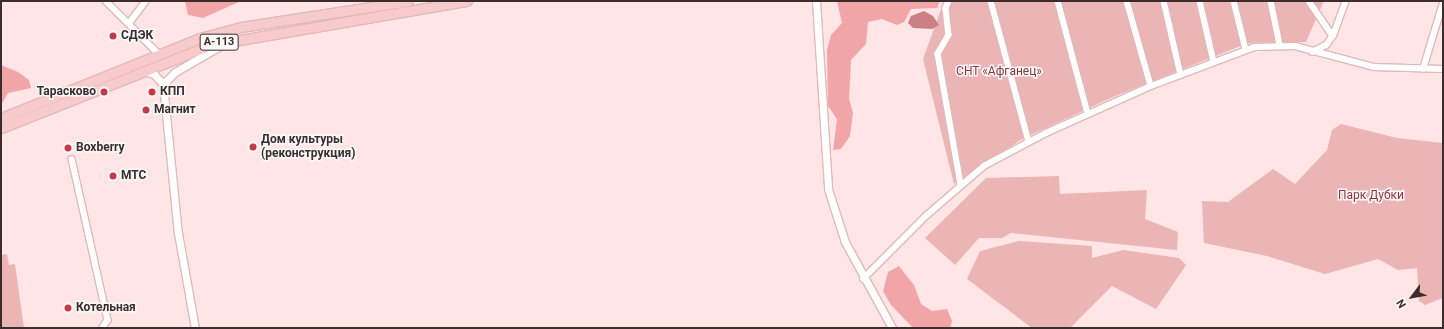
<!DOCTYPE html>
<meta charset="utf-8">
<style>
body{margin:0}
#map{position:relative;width:1444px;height:329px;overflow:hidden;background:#ffe5e5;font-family:Roboto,sans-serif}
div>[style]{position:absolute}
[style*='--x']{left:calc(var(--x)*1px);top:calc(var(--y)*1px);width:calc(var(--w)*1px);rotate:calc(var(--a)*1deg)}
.green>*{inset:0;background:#ebb4b5}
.forest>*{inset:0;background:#f2a5a7}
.water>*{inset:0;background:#cb8184}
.roads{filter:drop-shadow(1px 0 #e2b9ba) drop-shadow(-1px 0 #e2b9ba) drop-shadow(0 1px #e2b9ba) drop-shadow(0 -1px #e2b9ba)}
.minor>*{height:5.5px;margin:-2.75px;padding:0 2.75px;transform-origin:2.75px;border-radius:2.75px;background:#fff}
.tertiary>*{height:7px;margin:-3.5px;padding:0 3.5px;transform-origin:3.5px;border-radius:3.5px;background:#fff}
.trunk>*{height:9px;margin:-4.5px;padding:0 4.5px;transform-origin:4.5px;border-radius:4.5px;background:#f7cbcc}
.dots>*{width:11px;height:11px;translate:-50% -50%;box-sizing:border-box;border:2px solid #f9f9f9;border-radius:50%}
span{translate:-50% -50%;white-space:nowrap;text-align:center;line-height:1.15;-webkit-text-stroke:3px #f9f9f9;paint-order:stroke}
.shield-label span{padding:1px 3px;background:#f9f9f9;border:1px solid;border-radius:3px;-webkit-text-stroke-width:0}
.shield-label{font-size:11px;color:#3c2c2d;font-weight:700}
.poi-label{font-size:12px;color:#3c2c2d;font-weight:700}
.left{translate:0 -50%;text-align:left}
.right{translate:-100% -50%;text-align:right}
.park-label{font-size:12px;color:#8d343d}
.frame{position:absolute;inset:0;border:2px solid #3c2c2d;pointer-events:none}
.north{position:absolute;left:1392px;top:277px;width:40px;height:40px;-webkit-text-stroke:3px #f9f9f9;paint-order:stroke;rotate:238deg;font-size:11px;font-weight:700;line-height:16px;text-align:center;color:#3c2c2d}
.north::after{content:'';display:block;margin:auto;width:14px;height:18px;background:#3c2c2d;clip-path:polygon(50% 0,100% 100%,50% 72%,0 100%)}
</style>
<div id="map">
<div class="green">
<i style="clip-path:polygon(944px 1px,1324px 1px,1306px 42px,1248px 43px,1113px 97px,1022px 139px,954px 184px,923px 59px)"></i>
<i style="clip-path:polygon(1341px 124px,1397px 138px,1443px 143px,1443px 298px,1425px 305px,1419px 301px,1417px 268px,1398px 270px,1378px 259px,1325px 274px,1267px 256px,1204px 243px,1202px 201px,1228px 202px,1273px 169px,1295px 184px,1327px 150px,1332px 130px)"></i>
<i style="clip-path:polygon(1059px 176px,1060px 194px,1147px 190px,1145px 219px,1178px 232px,1177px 250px,1011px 233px,1002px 238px,979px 238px,955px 265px,925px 238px,986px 178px)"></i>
<i style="clip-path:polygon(1019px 241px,1092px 246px,1092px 258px,1123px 250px,1179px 258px,1186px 265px,1156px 309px,1112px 286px,1070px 328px,1032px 328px,967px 279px,980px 251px)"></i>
<i style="clip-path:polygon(7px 254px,9px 265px,15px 264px,24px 328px,1px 328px,1px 255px)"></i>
</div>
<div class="forest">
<i style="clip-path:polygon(185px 1px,241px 1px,203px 18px,188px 15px)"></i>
<i style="clip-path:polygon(837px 1px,940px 1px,937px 8px,911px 9px,904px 22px,897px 25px,882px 19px,868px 22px,866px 44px,851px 60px,849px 99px,853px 113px,850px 136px,841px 149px,833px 150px,837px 119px,828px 106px,827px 50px,831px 35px,842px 23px)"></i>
<i style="clip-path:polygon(1px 65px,18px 72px,29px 80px,31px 88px,8px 93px,1px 105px)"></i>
<i style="clip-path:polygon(899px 266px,914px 285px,921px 304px,932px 311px,947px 309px,952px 321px,950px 328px,913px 328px,891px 305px,883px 291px,888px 272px)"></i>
</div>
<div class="water">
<i style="clip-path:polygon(924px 11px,933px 16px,939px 25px,932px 29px,913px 28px,908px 23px,911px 16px)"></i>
</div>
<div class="roads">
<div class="minor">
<i style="--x:106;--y:1;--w:74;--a:45"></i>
<i style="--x:949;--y:1;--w:8;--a:113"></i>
<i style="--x:946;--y:8;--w:27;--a:84"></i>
<i style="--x:949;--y:35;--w:22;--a:120"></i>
<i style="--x:938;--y:54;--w:133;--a:80"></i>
<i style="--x:991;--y:1;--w:146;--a:74.9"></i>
<i style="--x:1058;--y:1;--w:117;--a:75.1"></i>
<i style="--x:1127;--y:1;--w:88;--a:74.2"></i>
<i style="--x:1164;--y:1;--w:76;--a:77.1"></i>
<i style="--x:1200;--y:1;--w:63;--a:77.1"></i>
<i style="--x:1234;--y:1;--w:50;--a:76.2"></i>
<i style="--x:1271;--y:1;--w:45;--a:78.4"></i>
<i style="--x:1309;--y:1;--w:42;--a:55.6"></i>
<i style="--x:1333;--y:36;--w:11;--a:124"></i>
<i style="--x:1327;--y:45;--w:16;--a:153"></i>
<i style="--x:130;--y:22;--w:26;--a:-53"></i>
<i style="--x:1333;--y:36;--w:37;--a:-70"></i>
<i style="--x:1423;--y:69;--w:69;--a:-73.1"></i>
<i style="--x:72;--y:159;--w:165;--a:77.4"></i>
<i style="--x:108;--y:320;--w:9;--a:122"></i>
<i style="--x:863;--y:279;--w:91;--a:-45"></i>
<i style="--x:927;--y:215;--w:75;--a:-40.7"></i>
<i style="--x:984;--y:166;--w:70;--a:-28"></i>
<i style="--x:1046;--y:133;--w:115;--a:-24.1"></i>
<i style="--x:1151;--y:86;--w:111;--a:-20.6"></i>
<i style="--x:1255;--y:47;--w:40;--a:-1.4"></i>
<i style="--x:1295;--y:46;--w:82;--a:14.9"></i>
<i style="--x:1374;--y:67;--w:69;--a:1.7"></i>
</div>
<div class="tertiary">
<i style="--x:816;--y:1;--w:188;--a:86.3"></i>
<i style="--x:828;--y:189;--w:56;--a:72.2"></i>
<i style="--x:845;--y:242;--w:98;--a:61.3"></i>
<i style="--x:144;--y:71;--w:10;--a:17"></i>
<i style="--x:154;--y:74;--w:13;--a:48"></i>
<i style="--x:163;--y:84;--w:150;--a:84.3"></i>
<i style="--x:178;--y:233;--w:97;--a:79.9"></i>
<i style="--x:163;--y:84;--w:17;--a:-45"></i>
<i style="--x:175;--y:72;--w:54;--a:-29.9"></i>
</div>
<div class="trunk">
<i style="--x:1;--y:118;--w:214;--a:-21.9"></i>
<i style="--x:200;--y:38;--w:42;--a:-15"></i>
<i style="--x:241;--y:27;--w:169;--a:-8.8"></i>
<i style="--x:1;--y:128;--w:226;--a:-21.6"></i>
<i style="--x:211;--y:45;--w:260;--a:-9.8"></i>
</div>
</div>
<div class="dots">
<i style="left:113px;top:36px;background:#c8384d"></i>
<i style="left:104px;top:92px;background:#c8384d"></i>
<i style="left:152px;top:92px;background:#c8384d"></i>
<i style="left:146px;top:110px;background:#c8384d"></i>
<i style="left:253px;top:147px;background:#c8384d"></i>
<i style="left:68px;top:148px;background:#c8384d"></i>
<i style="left:113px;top:176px;background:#c8384d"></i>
<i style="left:68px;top:308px;background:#c8384d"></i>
</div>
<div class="shield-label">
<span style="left:219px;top:42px">А-113</span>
</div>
<div class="poi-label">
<span class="left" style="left:121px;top:36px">СДЭК</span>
<span class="right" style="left:96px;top:92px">Тарасково</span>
<span class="left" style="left:160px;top:92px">КПП</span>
<span class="left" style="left:154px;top:110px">Магнит</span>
<span class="left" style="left:261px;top:147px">Дом культуры<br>(реконструкция)</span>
<span class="left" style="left:76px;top:148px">Boxberry</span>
<span class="left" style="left:121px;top:176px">МТС</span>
<span class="left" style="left:76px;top:308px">Котельная</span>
</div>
<div class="park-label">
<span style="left:999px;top:72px">СНТ «Афганец»</span>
<span style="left:1371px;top:196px">Парк Дубки</span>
</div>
<div class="frame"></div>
<div class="north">N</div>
</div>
